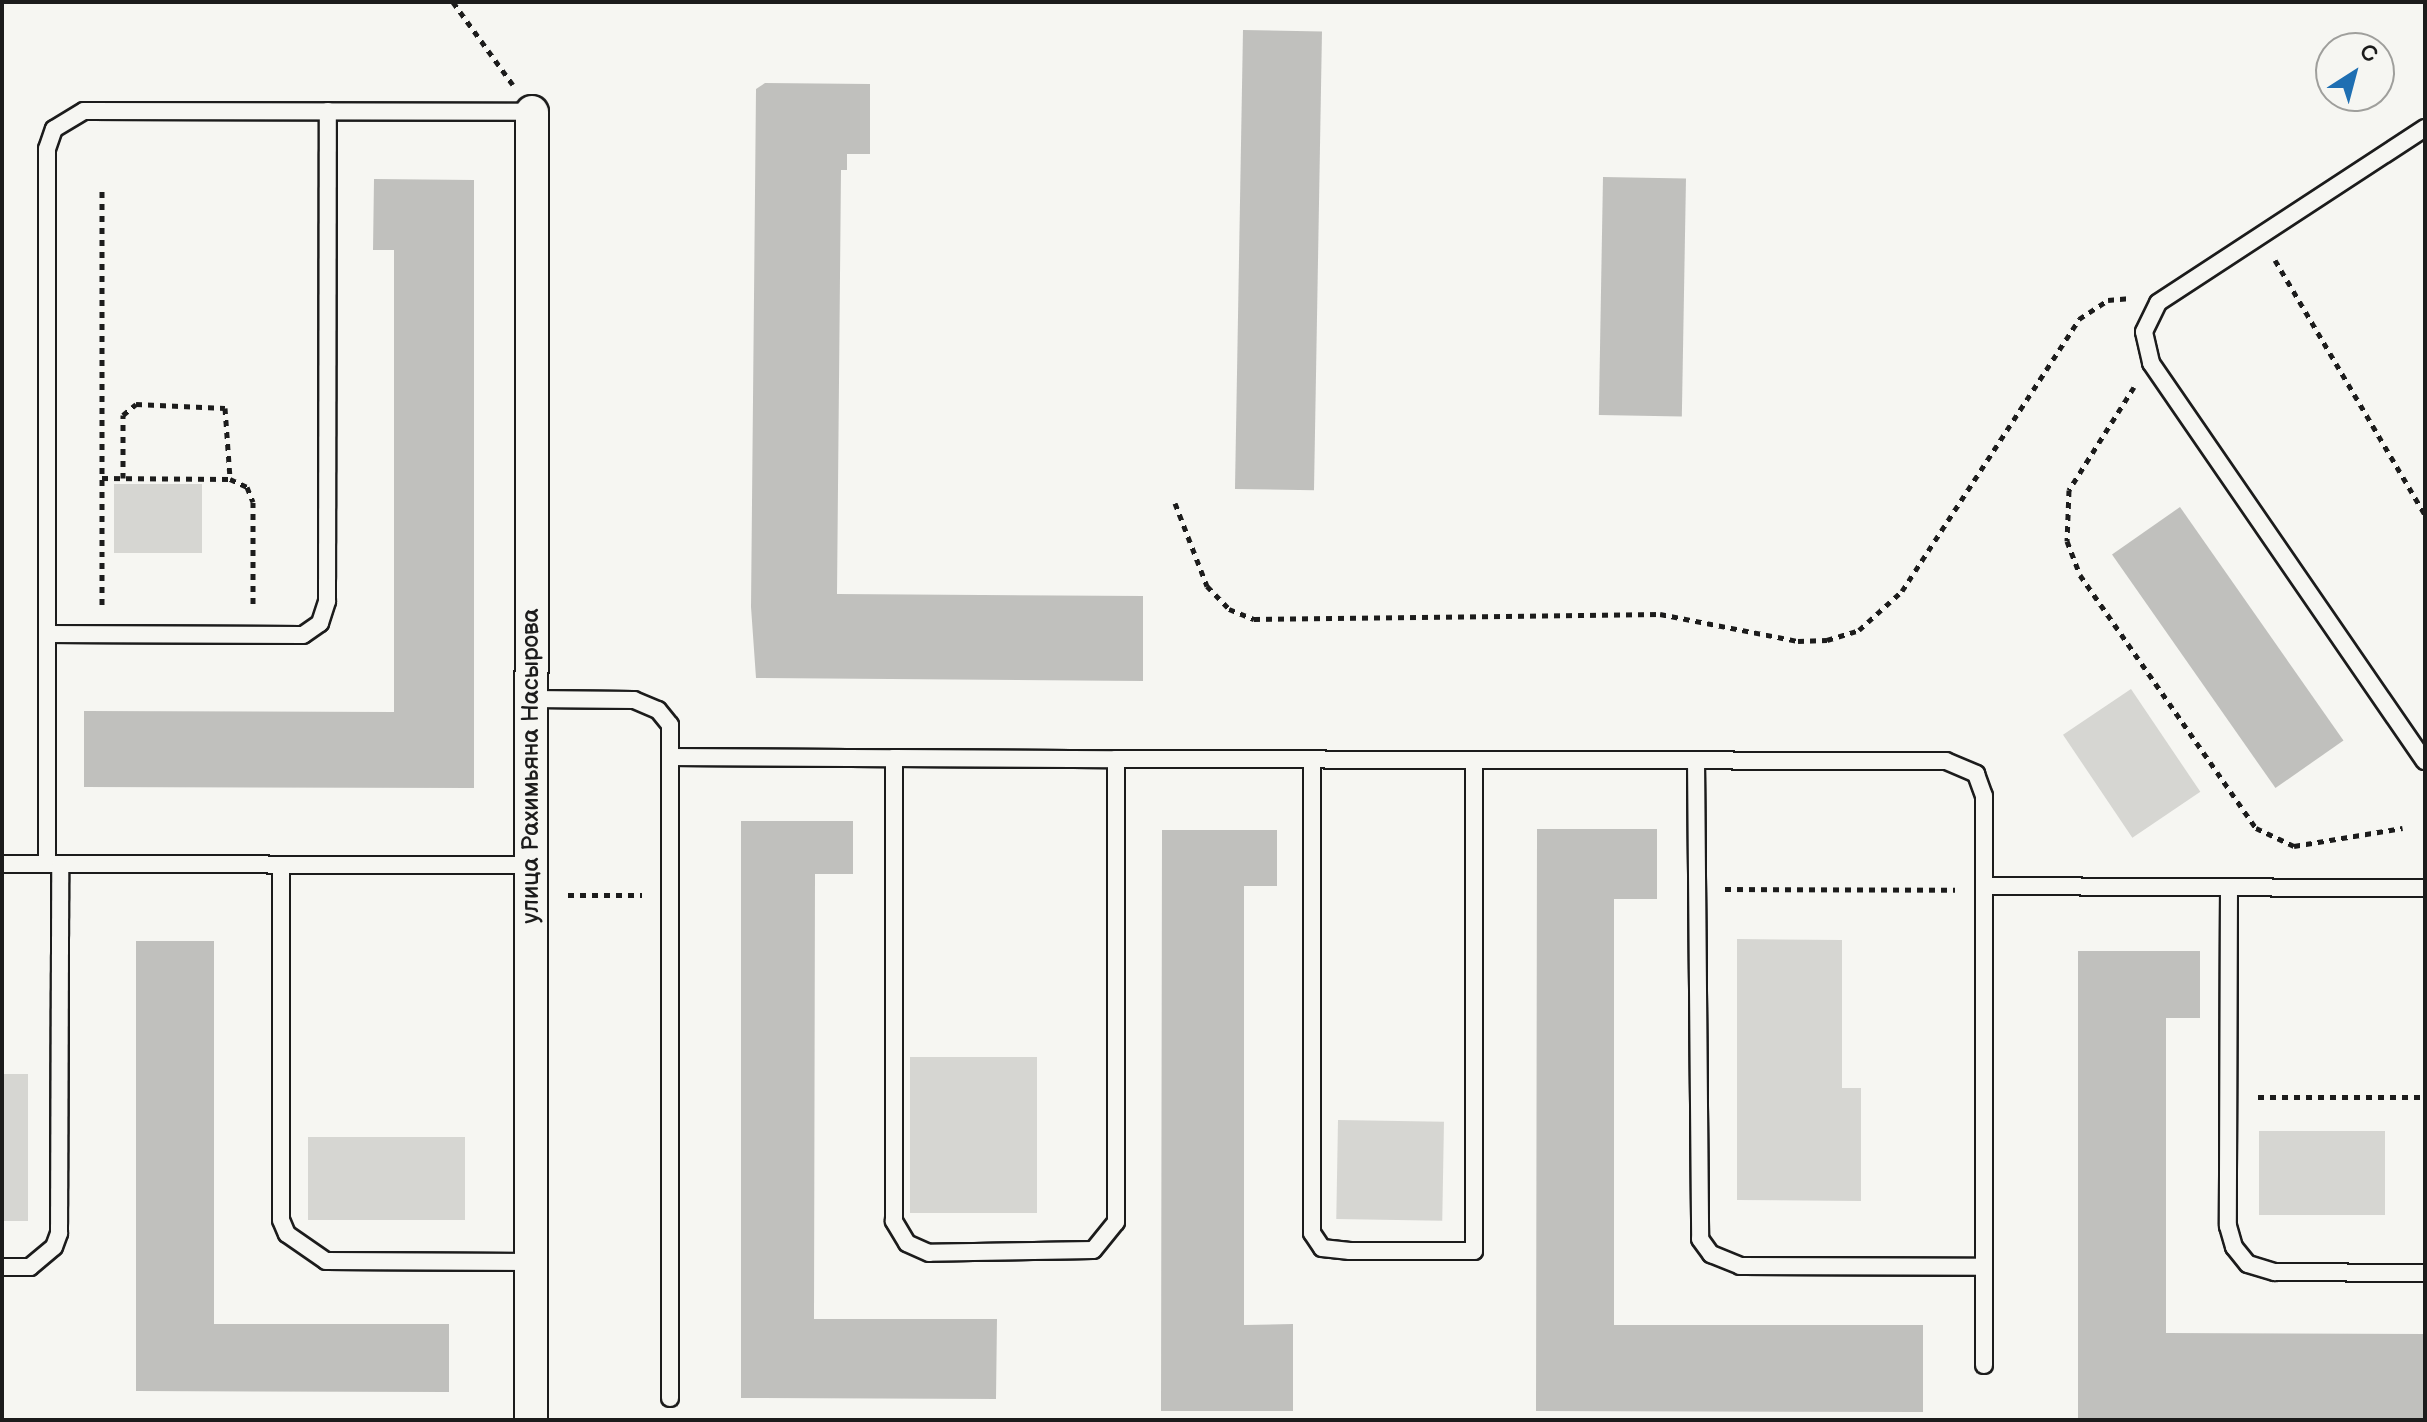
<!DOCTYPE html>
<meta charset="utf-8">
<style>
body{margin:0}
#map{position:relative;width:2427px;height:1422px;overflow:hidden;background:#f6f6f2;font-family:"Balsamiq Sans",sans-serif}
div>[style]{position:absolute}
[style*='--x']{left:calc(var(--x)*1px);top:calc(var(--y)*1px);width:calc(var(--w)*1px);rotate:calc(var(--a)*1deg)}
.green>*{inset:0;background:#d6d6d2;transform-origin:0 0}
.building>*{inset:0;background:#c0c0bd;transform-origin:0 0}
.path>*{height:5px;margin-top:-2.5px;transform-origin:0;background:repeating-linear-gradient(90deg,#1c1c1c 0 6px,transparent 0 12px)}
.roads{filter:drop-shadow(2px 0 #1c1c1c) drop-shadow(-2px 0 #1c1c1c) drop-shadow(0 2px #1c1c1c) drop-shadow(0 -2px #1c1c1c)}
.service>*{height:16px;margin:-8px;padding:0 8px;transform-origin:8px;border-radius:8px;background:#f6f6f2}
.minor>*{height:32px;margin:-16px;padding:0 16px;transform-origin:16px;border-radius:16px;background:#f6f6f2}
span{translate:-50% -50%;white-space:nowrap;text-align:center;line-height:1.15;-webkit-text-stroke:6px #f6f6f2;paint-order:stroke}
.street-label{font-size:24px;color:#1c1c1c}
.frame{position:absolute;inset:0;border:4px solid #1c1c1c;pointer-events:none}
.north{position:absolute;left:2315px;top:32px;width:80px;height:80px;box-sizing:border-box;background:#f6f6f2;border:2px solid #9f9f9c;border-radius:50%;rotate:36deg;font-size:22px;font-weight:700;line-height:32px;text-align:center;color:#1c1c1c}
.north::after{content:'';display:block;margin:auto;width:28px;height:36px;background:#1f6fb2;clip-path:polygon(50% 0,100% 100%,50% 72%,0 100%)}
</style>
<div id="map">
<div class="green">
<i style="left:114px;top:484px;width:88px;height:69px"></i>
<i style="left:2131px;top:689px;width:124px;height:82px;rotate:56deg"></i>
<i style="clip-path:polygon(1737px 939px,1842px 940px,1842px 1088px,1861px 1088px,1861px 1201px,1737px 1200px)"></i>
<i style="left:910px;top:1057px;width:127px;height:156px"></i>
<i style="left:2px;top:1074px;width:26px;height:147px"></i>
<i style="left:1338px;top:1120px;width:106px;height:99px;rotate:1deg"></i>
<i style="left:2385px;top:1131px;width:84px;height:126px;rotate:90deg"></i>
<i style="left:308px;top:1137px;width:157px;height:83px"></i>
</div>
<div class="building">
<i style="left:1243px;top:30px;width:79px;height:459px;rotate:1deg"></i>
<i style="clip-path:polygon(765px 83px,870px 84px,870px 154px,847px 154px,847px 170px,841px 170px,837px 594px,1143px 596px,1143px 681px,756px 678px,751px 607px,756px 89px)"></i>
<i style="left:1603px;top:177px;width:83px;height:238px;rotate:1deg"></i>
<i style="clip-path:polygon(374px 179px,474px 180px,474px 788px,84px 787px,84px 711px,394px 712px,394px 250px,373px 250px)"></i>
<i style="left:2180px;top:507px;width:285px;height:83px;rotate:55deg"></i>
<i style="clip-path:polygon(741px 821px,853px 821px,853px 874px,815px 874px,814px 1319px,997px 1319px,996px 1399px,741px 1398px)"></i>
<i style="clip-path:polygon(1537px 829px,1657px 829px,1657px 899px,1614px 899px,1614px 1325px,1923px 1325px,1923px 1412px,1536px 1411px)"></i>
<i style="clip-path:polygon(1162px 830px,1277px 830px,1277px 886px,1244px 886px,1244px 1325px,1293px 1324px,1293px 1411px,1161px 1411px)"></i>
<i style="clip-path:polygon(136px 941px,214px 941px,214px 1324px,449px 1324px,449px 1392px,136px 1391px)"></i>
<i style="clip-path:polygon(2078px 951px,2200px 951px,2200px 1018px,2166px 1018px,2166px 1333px,2425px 1334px,2425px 1420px,2078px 1420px)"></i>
</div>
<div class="path">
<i style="--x:453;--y:2;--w:102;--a:54.1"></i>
<i style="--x:2275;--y:260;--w:296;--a:59.5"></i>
<i style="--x:2134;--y:387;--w:122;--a:122.3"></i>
<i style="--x:2069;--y:490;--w:51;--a:92.2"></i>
<i style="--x:2067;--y:541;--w:36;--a:69"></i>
<i style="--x:2080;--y:575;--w:308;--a:55.2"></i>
<i style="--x:2256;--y:828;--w:42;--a:25.3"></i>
<i style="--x:2294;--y:846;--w:110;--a:-9.4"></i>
<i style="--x:102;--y:478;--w:128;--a:0.4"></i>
<i style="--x:230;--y:479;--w:19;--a:25"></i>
<i style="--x:247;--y:487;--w:16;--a:68"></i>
<i style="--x:253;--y:502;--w:107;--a:90"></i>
<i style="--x:123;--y:478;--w:63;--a:-90"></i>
<i style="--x:123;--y:415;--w:17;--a:-40"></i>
<i style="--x:136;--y:404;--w:89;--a:2.6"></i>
<i style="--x:225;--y:408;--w:70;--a:85.9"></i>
<i style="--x:1175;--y:503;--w:89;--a:68.9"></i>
<i style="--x:1207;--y:586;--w:32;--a:46"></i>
<i style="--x:1229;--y:609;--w:27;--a:22"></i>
<i style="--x:1254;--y:619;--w:406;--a:-0.7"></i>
<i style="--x:1660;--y:614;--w:141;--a:11.1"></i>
<i style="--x:1798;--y:641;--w:29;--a:-2"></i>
<i style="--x:1827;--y:640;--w:34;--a:-17"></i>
<i style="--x:1859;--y:630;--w:58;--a:-42.2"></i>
<i style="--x:1902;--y:591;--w:325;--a:-56.9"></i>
<i style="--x:2079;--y:319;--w:35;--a:-33"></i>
<i style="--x:2108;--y:300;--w:23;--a:-5"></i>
<i style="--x:102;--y:605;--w:415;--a:-90"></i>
<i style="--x:1725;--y:889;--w:230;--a:0.2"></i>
<i style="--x:568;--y:895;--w:74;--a:0"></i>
<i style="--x:2258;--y:1097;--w:167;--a:0"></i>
</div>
<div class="roads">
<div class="service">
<i style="--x:2425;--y:128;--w:319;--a:146.8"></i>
<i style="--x:2158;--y:303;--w:32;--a:116"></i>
<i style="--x:2144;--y:332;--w:32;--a:77"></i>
<i style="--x:2151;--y:363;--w:483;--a:55.5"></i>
<i style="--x:47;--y:634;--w:256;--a:0.2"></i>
<i style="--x:303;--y:635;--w:21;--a:-35"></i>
<i style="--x:320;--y:623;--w:23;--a:-72"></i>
<i style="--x:327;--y:601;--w:490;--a:-89.9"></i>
<i style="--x:532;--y:699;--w:102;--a:0.6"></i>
<i style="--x:634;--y:700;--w:26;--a:23"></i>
<i style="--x:658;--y:710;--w:19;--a:51"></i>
<i style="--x:670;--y:725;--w:673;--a:90"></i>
<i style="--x:670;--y:757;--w:224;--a:0.3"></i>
<i style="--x:894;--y:758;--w:222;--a:0.3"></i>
<i style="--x:1116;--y:759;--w:463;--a:90"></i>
<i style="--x:1116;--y:1222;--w:36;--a:129"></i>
<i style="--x:1093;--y:1250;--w:164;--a:179"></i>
<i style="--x:929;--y:1253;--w:24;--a:-156"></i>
<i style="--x:907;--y:1243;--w:26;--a:-121"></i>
<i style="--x:894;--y:1221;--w:463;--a:-90"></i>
<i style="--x:1116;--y:759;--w:830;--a:0.14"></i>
<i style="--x:1946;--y:761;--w:33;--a:23"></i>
<i style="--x:1976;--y:774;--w:23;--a:70"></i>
<i style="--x:1984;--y:796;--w:90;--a:90"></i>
<i style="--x:1984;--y:886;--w:441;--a:0.3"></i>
<i style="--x:1312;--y:759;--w:474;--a:90"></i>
<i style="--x:1312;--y:1233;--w:18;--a:56"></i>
<i style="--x:1322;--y:1248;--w:28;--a:6"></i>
<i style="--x:1350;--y:1251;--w:124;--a:0"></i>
<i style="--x:1474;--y:1251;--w:491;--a:-90"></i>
<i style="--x:1696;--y:760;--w:479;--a:89.5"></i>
<i style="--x:1700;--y:1239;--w:19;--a:54"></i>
<i style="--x:1711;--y:1254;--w:31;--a:22"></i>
<i style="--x:1740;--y:1266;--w:244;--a:0.2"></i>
<i style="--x:2;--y:864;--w:529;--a:0.11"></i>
<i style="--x:47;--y:864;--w:715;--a:-90"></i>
<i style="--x:47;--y:149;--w:21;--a:-71"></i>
<i style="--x:54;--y:129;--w:35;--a:-31"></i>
<i style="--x:84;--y:111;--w:448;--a:0.1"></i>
<i style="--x:281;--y:865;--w:355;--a:90"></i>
<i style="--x:281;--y:1220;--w:15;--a:67"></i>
<i style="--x:287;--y:1234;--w:47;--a:34.7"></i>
<i style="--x:326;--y:1261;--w:205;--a:0.3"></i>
<i style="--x:2229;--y:887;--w:339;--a:90.2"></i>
<i style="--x:2228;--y:1226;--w:22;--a:74"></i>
<i style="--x:2234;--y:1247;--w:22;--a:51"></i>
<i style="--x:2248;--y:1264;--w:28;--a:17"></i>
<i style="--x:2275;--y:1272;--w:150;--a:0.4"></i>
<i style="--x:2;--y:1267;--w:28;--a:0"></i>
<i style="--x:30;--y:1267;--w:31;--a:-40"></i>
<i style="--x:54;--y:1247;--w:15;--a:-70"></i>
<i style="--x:59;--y:1233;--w:369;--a:-89.8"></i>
<i style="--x:1984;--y:1365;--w:479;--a:-90"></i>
</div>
<div class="minor">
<i style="--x:531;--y:1420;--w:1308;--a:-89.96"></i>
</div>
</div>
<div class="street-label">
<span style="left:531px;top:766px;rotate:-90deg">улица Рахимьяна Насырова</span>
</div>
<div class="frame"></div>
<div class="north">С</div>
</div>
